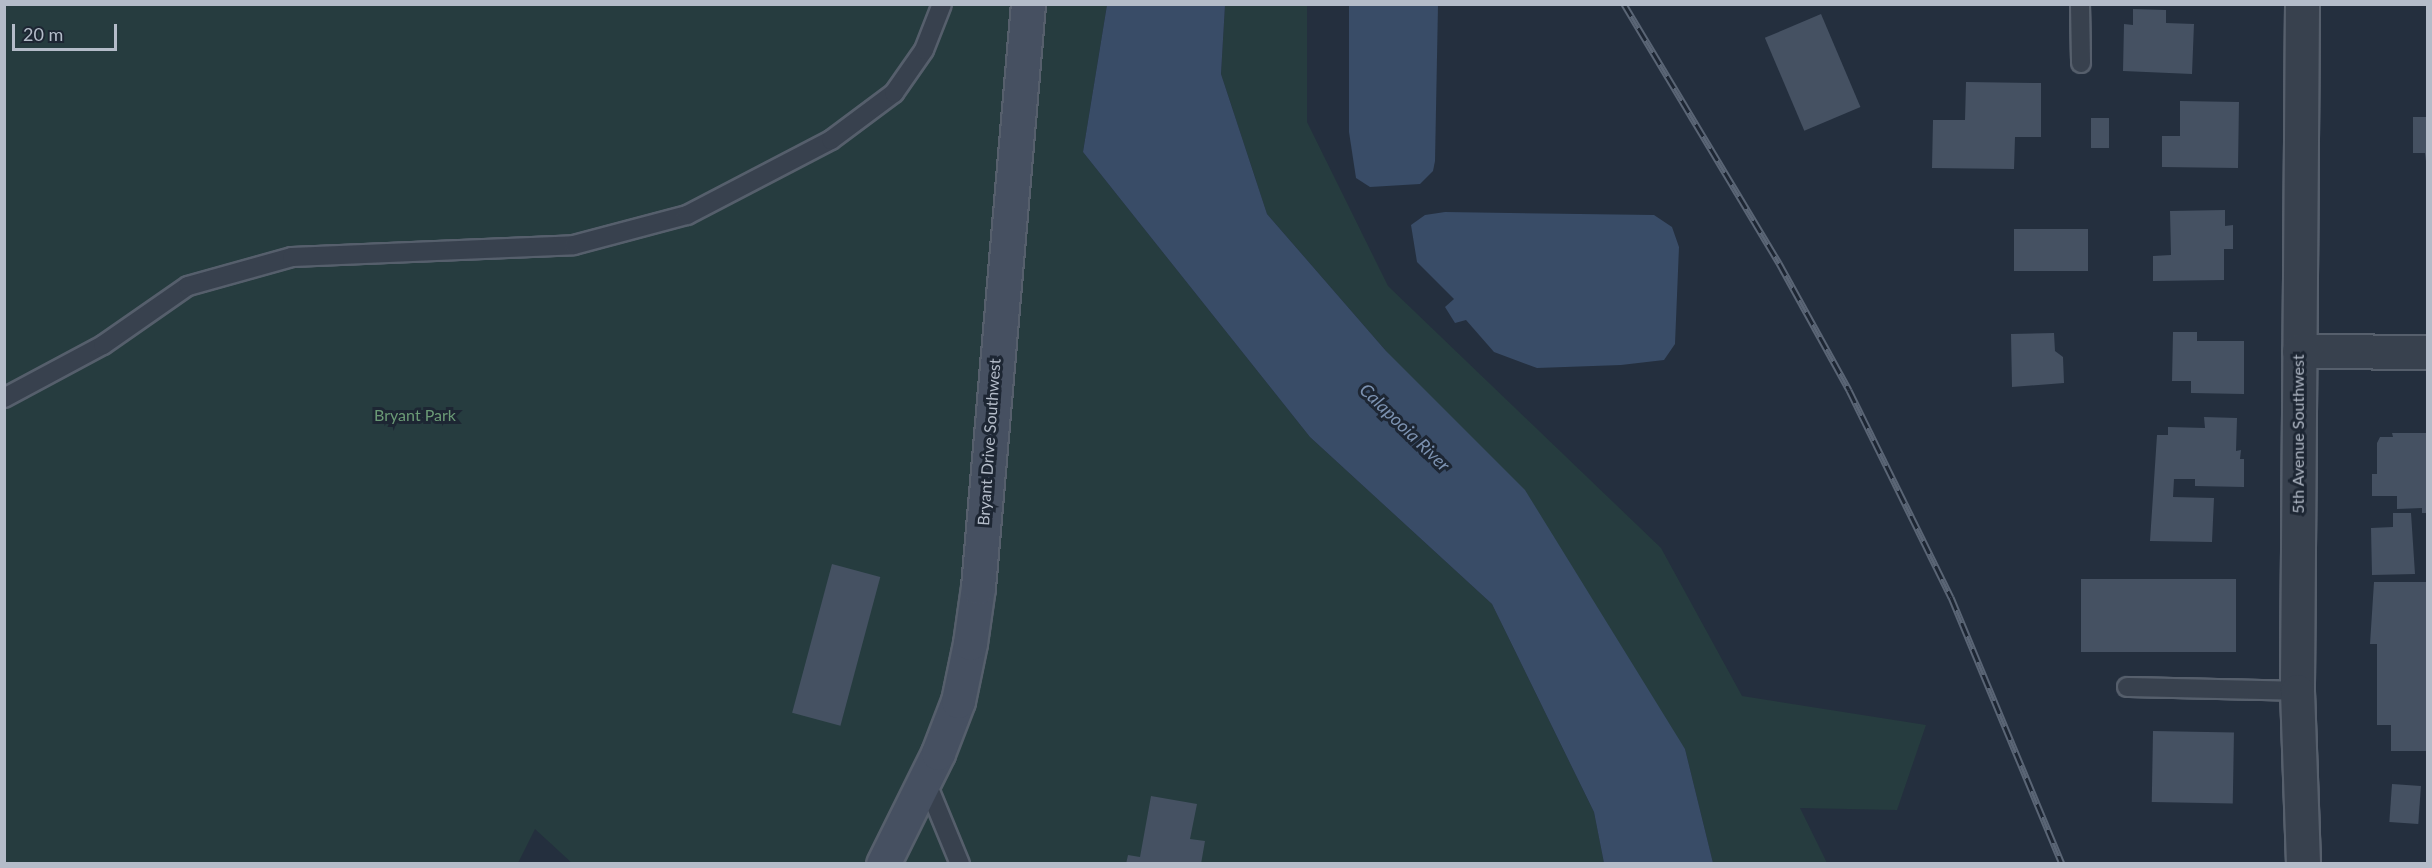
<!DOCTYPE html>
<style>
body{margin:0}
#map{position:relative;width:2432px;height:868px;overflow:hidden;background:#242f3e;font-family:Lato,sans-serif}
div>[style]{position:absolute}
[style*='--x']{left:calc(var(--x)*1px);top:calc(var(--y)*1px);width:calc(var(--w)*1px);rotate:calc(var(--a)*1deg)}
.green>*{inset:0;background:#263c3f}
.water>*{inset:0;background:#394c67}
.building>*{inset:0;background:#455162;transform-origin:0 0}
.roads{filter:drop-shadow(2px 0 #565f6c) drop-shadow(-2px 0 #565f6c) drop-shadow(0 2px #565f6c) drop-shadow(0 -2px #565f6c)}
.lane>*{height:18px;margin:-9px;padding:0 9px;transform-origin:9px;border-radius:9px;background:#38414e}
.street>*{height:33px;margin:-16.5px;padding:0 16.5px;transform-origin:16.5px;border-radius:16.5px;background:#38414e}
.secondary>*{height:33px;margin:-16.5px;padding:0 16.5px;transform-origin:16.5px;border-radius:16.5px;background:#465061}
.rail>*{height:7px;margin-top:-3.5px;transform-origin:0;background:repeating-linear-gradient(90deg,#1d2633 0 14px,#5a6575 0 28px);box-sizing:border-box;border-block:2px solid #5a6575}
span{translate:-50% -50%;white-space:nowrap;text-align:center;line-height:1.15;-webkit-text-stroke:6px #1d2633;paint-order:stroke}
.park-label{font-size:16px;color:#6b9a76}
.street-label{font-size:16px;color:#b4bcc9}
.water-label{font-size:18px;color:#7c92b1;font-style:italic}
.frame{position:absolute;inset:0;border:6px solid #b4bcc9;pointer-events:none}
.scale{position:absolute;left:12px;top:24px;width:105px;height:27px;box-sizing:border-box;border:3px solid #b4bcc9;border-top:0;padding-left:8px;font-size:18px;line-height:21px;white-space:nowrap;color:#b4bcc9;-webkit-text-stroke:4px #1d2633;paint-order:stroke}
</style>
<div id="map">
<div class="green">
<i style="clip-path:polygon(4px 5px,1107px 5px,1083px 152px,1310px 437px,1492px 604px,1594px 812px,1604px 863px,573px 864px,535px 829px,518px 863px,5px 863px)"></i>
<i style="clip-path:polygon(1225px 5px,1307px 5px,1307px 122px,1388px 286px,1661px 548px,1742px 696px,1926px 725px,1897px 810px,1800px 808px,1827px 863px,1713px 863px,1685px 749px,1386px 351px,1267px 214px,1221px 74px)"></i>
</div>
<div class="water">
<i style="clip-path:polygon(1107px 5px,1225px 5px,1221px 74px,1267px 214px,1386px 351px,1525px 490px,1685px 749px,1713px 863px,1604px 863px,1594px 812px,1492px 604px,1310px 437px,1083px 152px)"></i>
<i style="clip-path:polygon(1349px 5px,1438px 5px,1435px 161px,1433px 171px,1420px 184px,1370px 187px,1356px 178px,1349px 132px)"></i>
<i style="clip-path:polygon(1445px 212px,1654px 215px,1672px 227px,1679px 247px,1675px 344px,1664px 360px,1621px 365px,1537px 368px,1494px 352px,1466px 320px,1455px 323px,1445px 307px,1454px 299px,1417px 262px,1411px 225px,1425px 215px)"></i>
</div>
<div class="building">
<i style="clip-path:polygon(2133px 9px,2166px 10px,2166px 23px,2194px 24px,2192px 74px,2123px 71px,2124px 24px,2133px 25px)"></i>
<i style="left:1821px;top:14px;width:101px;height:61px;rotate:67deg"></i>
<i style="clip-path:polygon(1966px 82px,2041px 83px,2041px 137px,2015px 137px,2014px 169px,1932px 168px,1933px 120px,1965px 120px)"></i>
<i style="clip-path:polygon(2180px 101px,2239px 102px,2238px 168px,2162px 167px,2162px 136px,2180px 136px)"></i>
<i style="clip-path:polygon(2413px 117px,2428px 117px,2428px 178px,2425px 153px,2413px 153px)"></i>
<i style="left:2091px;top:118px;width:18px;height:30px"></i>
<i style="clip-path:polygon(2225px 210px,2225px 226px,2233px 225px,2233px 249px,2224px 249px,2224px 280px,2153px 281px,2153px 256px,2171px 255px,2170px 211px)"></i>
<i style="left:2014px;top:229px;width:74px;height:42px"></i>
<i style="clip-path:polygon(2173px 332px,2197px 332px,2197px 341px,2244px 341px,2244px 394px,2191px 393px,2191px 381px,2172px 381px)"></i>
<i style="clip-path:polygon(2054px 333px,2055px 351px,2063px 357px,2064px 383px,2012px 387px,2011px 334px)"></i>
<i style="clip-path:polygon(2204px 417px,2237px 418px,2236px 451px,2241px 450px,2240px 459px,2244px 459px,2244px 487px,2195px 486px,2195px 479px,2174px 479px,2173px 497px,2214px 498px,2212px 542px,2150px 541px,2157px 435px,2168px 435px,2168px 427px,2205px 428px)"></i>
<i style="clip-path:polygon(2392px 433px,2428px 433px,2428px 513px,2422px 513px,2422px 508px,2397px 509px,2397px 496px,2372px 496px,2372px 474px,2377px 474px,2377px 443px,2380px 437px,2393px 437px)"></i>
<i style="clip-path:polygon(2393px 513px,2411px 513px,2415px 574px,2372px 575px,2371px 528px,2393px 527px)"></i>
<i style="left:832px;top:564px;width:50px;height:154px;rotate:15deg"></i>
<i style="left:2236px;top:579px;width:73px;height:155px;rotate:90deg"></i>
<i style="clip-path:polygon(2374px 582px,2428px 582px,2428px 751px,2391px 751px,2391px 725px,2377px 725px,2377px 644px,2370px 644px)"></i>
<i style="left:2153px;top:731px;width:81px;height:71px;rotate:1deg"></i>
<i style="left:2392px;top:784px;width:29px;height:38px;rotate:4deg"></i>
<i style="clip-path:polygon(1151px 796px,1197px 804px,1190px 839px,1205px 841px,1201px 864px,1126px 864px,1128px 855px,1140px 857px)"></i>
</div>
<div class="roads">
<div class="lane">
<i style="--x:2080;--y:4;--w:59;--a:89"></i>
<i style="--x:4;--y:398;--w:112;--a:-28.2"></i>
<i style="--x:103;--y:345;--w:103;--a:-34.8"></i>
<i style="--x:188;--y:286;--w:108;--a:-15.6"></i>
<i style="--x:292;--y:257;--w:282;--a:-2.4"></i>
<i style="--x:574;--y:245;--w:117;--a:-14.9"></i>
<i style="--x:687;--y:215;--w:162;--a:-27.5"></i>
<i style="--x:831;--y:140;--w:79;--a:-36.7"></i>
<i style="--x:894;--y:93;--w:52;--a:-55.1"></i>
<i style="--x:924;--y:50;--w:49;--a:-68.6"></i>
<i style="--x:2127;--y:687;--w:170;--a:1.3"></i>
<i style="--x:925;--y:779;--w:92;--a:67.6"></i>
</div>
<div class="street">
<i style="--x:2302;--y:4;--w:687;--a:90.42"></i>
<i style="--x:2297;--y:691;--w:173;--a:88"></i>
<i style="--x:2299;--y:351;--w:129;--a:0.4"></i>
</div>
<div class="secondary">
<i style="--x:883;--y:864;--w:124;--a:-63.6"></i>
<i style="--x:938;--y:753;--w:56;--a:-69"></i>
<i style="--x:958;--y:701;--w:59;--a:-78.3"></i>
<i style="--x:970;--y:643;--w:57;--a:-81.9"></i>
<i style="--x:978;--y:587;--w:585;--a:-85.1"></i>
</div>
</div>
<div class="rail">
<i style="--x:1624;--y:4;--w:302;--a:59.1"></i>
<i style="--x:1779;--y:263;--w:145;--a:61.1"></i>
<i style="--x:1849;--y:390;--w:231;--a:63.8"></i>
<i style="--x:1951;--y:597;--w:289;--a:67.4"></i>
</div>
<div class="park-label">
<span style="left:415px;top:415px">Bryant Park</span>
</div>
<div class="street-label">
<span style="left:2298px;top:434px;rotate:-90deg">5th Avenue Southwest</span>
<span style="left:989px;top:442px;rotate:-86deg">Bryant Drive Southwest</span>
</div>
<div class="water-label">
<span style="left:1405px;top:427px;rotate:44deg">Calapooia River</span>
</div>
<div class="frame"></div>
<div class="scale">20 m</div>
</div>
